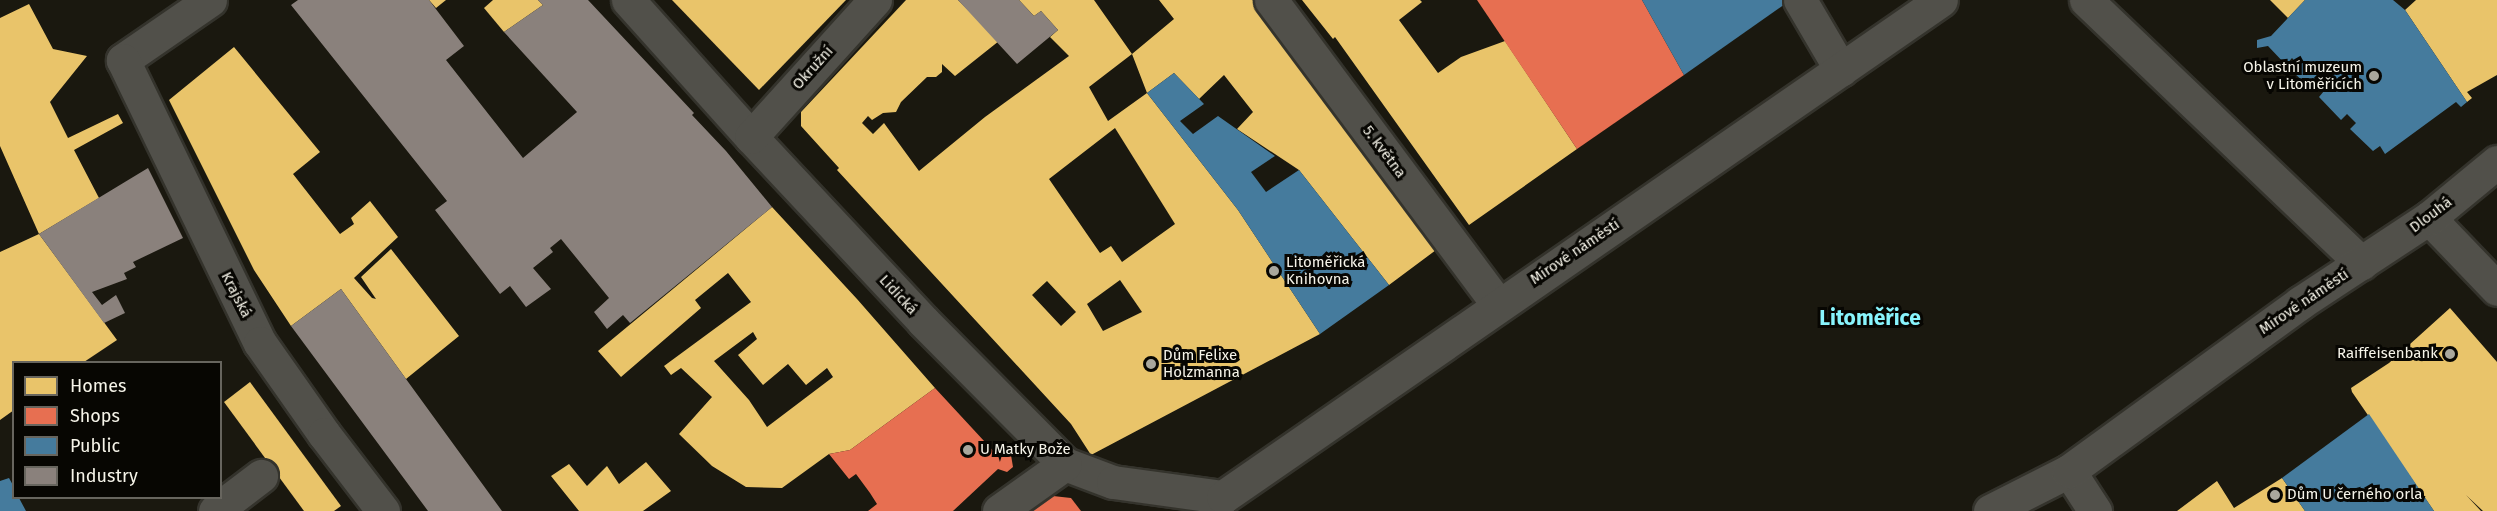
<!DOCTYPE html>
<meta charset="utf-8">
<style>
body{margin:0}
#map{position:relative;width:2497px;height:511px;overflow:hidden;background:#1a180f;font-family:"Fira Sans",sans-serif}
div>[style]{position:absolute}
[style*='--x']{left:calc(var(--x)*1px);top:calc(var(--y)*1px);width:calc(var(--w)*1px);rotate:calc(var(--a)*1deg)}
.homes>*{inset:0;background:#e9c46a}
.shops>*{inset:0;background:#e76f51}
.public>*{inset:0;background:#457b9d}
.industry>*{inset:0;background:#8a817c}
.roads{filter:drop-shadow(2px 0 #34332c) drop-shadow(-2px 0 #34332c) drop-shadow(0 2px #34332c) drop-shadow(0 -2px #34332c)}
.minor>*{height:33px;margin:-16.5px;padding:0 16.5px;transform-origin:16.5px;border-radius:16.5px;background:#51504a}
.dots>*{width:16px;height:16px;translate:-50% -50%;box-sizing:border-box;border:3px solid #070602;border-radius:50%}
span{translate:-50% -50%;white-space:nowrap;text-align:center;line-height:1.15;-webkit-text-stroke:6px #070602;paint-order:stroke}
.poi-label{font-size:15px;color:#f6f4e9}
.right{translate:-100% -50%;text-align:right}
.left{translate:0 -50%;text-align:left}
.street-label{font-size:15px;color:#f6f4e9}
.district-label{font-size:21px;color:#88f4fd;font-weight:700}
.legend{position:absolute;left:12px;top:361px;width:210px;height:138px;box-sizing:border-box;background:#070602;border:2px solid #67655e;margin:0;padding:8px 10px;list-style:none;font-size:18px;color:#f6f4e9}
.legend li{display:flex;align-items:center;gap:12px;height:30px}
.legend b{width:30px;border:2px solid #67655e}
</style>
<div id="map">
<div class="homes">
<i style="clip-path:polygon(429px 0,446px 0,436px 8px)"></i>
<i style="clip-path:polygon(493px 0,538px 0,543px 5px,504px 32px,484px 8px)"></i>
<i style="clip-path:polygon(672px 0,846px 0,759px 90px)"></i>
<i style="clip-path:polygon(evenodd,906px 0,958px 0,999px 41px,955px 76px,942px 64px,942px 72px,936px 77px,927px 77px,901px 102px,896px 112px,883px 113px,872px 120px,868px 116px,862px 123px,873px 134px,884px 123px,919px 171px,985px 117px,1069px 56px,1050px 37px,1058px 30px,1041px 11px,1034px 16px,1019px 0,1094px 0,1132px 54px,1089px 87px,1108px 121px,1147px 93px,1238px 210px,1320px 334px,1091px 455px,1071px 424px,837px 170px,839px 168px,801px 126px,801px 112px,906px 0,1115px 128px,1175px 224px,1122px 262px,1111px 246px,1100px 253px,1049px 179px,1115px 128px,906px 0,1120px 280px,1142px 312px,1103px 331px,1087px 304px,1120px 280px,906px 0,1047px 281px,1076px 312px,1061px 326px,1032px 295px,1047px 281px)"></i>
<i style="clip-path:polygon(1159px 0,1255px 0,1436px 250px,1389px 285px,1299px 170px,1237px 129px,1253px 112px,1224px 75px,1199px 99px,1174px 73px,1147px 93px,1132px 54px,1174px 19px)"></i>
<i style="clip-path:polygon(1302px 0,1420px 0,1422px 2px,1399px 20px,1438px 73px,1461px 57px,1505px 41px,1577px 149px,1469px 225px,1335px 37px,1333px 39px)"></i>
<i style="clip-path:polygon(2270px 0,2305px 0,2288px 18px)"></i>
<i style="clip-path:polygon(2416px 0,2497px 0,2497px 75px,2467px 92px,2472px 98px,2467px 102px,2405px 10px)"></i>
<i style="clip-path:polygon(29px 4px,53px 49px,87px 56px,50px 102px,68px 138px,118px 114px,123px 123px,74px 150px,99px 198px,39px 234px,117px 340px,84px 362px,14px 362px,14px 410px,0 420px,0 252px,39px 234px,0 146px,0 18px)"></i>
<i style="clip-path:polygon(234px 47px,320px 152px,293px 174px,340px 234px,354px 224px,351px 218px,370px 201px,398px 237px,354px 278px,372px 298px,376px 299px,361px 277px,391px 249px,459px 336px,406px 379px,341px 289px,291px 326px,254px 270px,169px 100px)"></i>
<i style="clip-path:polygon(evenodd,772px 207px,857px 299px,935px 388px,850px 450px,829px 454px,782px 488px,746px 487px,712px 466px,679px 434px,712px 397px,681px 368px,671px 375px,664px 366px,751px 302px,728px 273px,695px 300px,701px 308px,621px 377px,598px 351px,772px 207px,753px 332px,757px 339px,738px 355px,763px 385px,788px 364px,806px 385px,827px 368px,833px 377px,767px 427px,749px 400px,714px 361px,753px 332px)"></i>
<i style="clip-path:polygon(2450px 308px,2497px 362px,2497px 511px,2483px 511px,2466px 495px,2481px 511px,2434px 511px,2352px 392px,2351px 388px,2389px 363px)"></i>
<i style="clip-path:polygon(250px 382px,341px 506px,334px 511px,304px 511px,224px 402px)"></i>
<i style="clip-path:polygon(646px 462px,671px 491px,643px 511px,579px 511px,551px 476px,569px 464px,587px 486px,607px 466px,619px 484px)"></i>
<i style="clip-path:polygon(2282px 478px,2305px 511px,2177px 511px,2217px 481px,2234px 508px)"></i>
</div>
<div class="shops">
<i style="clip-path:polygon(1477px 0,1642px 0,1684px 75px,1577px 149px)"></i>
<i style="clip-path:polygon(935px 388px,997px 455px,1005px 453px,1011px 455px,1013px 467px,1007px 472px,998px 469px,953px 511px,868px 511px,877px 504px,870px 493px,856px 474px,849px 479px,829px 454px,850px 450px)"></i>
<i style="clip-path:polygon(1044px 495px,1071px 498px,1081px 511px,1025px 511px)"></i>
</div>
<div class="public">
<i style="clip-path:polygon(1642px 0,1783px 0,1785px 4px,1684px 75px)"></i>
<i style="clip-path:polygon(2305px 0,2393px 0,2405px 10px,2467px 102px,2461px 107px,2456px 102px,2385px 154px,2380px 146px,2373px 151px,2350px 129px,2356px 123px,2347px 114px,2341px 120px,2319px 97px,2324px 91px,2314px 81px,2309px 87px,2292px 71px,2298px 65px,2292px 58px,2286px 65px,2268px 46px,2257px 48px,2257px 40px,2271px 36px)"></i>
<i style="clip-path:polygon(1174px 73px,1204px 104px,1180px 121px,1193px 134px,1218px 116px,1275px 156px,1251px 172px,1266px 192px,1299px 170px,1389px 285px,1320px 334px,1238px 210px,1147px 93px)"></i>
<i style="clip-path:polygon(2369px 414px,2434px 511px,2305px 511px,2282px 478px)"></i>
<i style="clip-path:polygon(9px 478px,14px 487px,14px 498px,19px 498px,26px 511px,0 511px,0 481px)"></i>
</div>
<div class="industry">
<i style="clip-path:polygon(298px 0,429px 0,464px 46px,446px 60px,523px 158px,577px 112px,504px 32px,543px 5px,538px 0,588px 0,694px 113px,692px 115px,726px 151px,772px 207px,630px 323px,623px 315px,607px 329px,594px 312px,609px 298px,561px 239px,550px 248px,553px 252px,533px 268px,551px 289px,526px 307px,510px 286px,500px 294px,435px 210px,447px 201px,291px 5px)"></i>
<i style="clip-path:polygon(958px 0,1019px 0,1034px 16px,1041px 11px,1058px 30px,1017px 64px)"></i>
<i style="clip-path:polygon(148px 168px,183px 238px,133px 262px,136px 267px,124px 273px,127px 279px,92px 292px,102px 305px,116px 295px,125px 313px,104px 323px,39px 234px)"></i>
<i style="clip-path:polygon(341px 289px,406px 379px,502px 511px,428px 511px,291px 326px)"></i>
</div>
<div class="roads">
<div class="minor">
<i style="--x:210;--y:0;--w:106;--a:145.4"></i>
<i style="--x:123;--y:60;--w:314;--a:64.2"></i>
<i style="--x:260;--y:343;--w:111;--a:54.9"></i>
<i style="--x:324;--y:434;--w:97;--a:52.5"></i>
<i style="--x:628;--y:0;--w:184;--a:48.1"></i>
<i style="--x:751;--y:137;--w:252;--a:46.9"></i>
<i style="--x:923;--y:321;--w:202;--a:45.2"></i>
<i style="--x:1065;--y:464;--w:51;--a:20.6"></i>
<i style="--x:1113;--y:482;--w:111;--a:7.8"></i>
<i style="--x:1271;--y:0;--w:380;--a:53.3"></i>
<i style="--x:1800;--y:0;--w:81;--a:59.6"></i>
<i style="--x:2086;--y:0;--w:381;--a:43.7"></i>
<i style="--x:751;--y:137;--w:185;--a:-47.9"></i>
<i style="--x:2429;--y:218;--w:98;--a:46.2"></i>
<i style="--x:2069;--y:471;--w:48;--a:57"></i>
<i style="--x:1223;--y:497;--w:873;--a:-34.69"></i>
<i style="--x:215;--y:511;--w:58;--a:-37.3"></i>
<i style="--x:999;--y:511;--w:81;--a:-35.5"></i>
<i style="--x:1990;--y:511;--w:89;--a:-26.9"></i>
<i style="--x:2069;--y:471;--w:286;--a:-36"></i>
<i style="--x:2300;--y:303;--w:154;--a:-33.4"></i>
<i style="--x:2429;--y:218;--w:88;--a:-39.5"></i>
</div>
</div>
<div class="dots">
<i style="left:2374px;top:76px;background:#a9a79d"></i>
<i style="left:1274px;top:271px;background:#a9a79d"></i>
<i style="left:2450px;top:354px;background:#a9a79d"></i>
<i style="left:1151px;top:364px;background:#a9a79d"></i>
<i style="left:968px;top:450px;background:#a9a79d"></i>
<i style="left:2275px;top:495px;background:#a9a79d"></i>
</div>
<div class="poi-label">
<span class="right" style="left:2362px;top:76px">Oblastní muzeum<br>v Litoměřicích</span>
<span class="left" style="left:1286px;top:271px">Litoměřická<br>Knihovna</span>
<span class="right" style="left:2438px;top:354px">Raiffeisenbank</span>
<span class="left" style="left:1163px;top:364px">Dům Felixe<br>Holzmanna</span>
<span class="left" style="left:980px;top:450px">U Matky Bože</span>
<span class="left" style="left:2287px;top:495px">Dům U černého orla</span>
</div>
<div class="street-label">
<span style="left:813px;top:68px;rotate:-48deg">Okružní</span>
<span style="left:1384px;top:152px;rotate:53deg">5. května</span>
<span style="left:2431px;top:215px;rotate:-37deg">Dlouhá</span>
<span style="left:1575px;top:252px;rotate:-34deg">Mírové náměstí</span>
<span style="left:236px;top:295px;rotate:63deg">Krajská</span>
<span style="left:898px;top:295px;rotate:47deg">Lidická</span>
<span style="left:2304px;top:302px;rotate:-34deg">Mírové náměstí</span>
</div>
<div class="district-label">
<span style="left:1870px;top:318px">Litoměřice</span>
</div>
<ul class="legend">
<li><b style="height:16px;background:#e9c46a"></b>Homes</li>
<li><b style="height:16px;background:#e76f51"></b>Shops</li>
<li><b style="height:16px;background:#457b9d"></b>Public</li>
<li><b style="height:16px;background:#8a817c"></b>Industry</li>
</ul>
</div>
